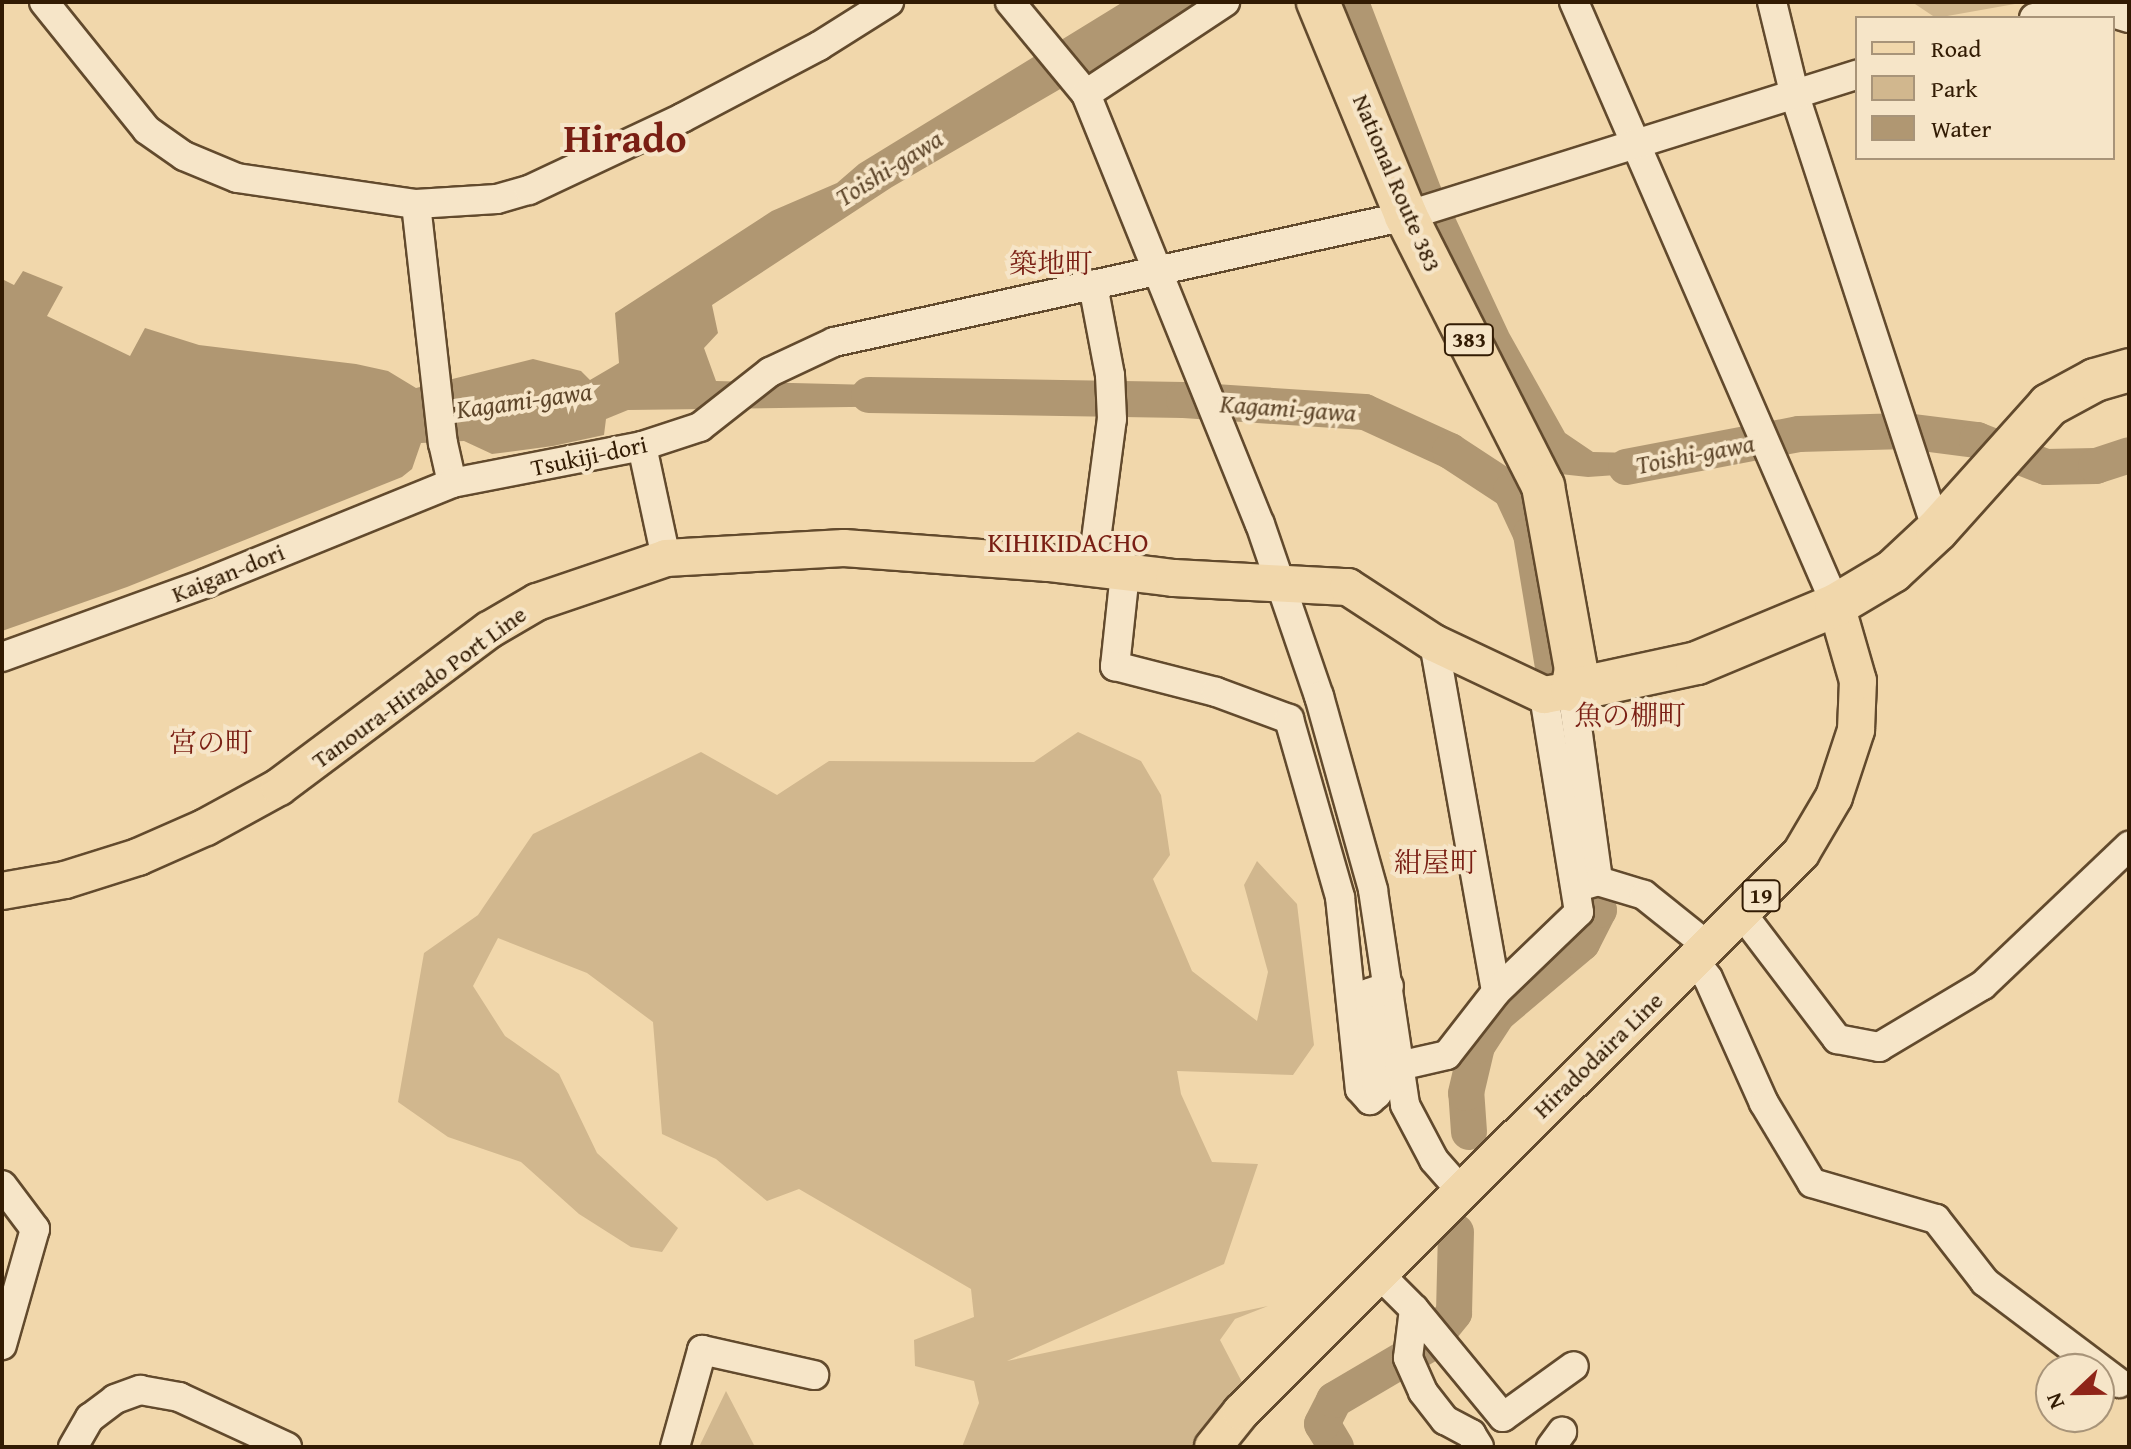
<!DOCTYPE html>
<meta charset="utf-8">
<style>
body{margin:0}
#map{position:relative;width:2131px;height:1449px;overflow:hidden;background:#f1d7ab;font-family:"Gentium Book Plus","Noto Serif JP",serif}
div>[style]{position:absolute}
[style*='--x']{left:calc(var(--x)*1px);top:calc(var(--y)*1px);width:calc(var(--w)*1px);rotate:calc(var(--a)*1deg)}
.green>*{inset:0;background:#d1b78e}
.water>*{inset:0;background:#b09772}
.river>*{height:36px;margin:-18px;padding:0 18px;transform-origin:18px;border-radius:18px;background:#b09772}
.roads{filter:drop-shadow(2px 0 #624a2d) drop-shadow(-2px 0 #624a2d) drop-shadow(0 2px #624a2d) drop-shadow(0 -2px #624a2d)}
.minor>*{height:28px;margin:-14px;padding:0 14px;transform-origin:14px;border-radius:14px;background:#f6e5c8}
.major>*{height:36px;margin:-18px;padding:0 18px;transform-origin:18px;border-radius:18px;background:#f1d7ab}
.highway>*{height:42px;margin:-21px;padding:0 21px;transform-origin:21px;border-radius:21px;background:#f1d7ab}
span{translate:-50% -50%;white-space:nowrap;text-align:center;line-height:1.15;-webkit-text-stroke:8px #f6e5c8;paint-order:stroke}
.shield-label span{padding:2px 6px;background:#f6e5c8;border:2px solid;border-radius:6px;-webkit-text-stroke-width:0}
.shield-label{font-size:22px;color:#321b03;font-weight:700}
.street-label{font-size:24px;color:#321b03}
.water-label{font-size:26px;color:#5e462a;font-style:italic}
.quarter-label{font-size:28px;color:#7a1f14}
.town-label{font-size:40px;color:#7a1f14;font-weight:700}
.frame{position:absolute;inset:0;border:4px solid #321b03;pointer-events:none}
.legend{position:absolute;left:1855px;top:16px;width:260px;height:144px;box-sizing:border-box;background:#f6e5c8;border:2px solid #a89479;margin:0;padding:10px 14px;list-style:none;font-size:24px;color:#321b03}
.legend li{display:flex;align-items:center;gap:16px;height:40px}
.legend b{width:40px;border:2px solid #a89479}
.north{position:absolute;left:2035px;top:1353px;width:80px;height:80px;box-sizing:border-box;background:#f6e5c8;border:2px solid #a89479;border-radius:50%;rotate:248deg;font-size:22px;font-weight:700;line-height:32px;text-align:center;color:#321b03}
.north::after{content:'';display:block;margin:auto;width:28px;height:36px;background:#8f2418;clip-path:polygon(50% 0,100% 100%,50% 72%,0 100%)}
</style>
<div id="map">
<div class="green">
<i style="clip-path:polygon(1912px 2px,2026px 2px,1936px 18px)"></i>
<i style="clip-path:polygon(1078px 732px,1141px 761px,1161px 795px,1170px 855px,1153px 879px,1192px 971px,1257px 1021px,1268px 972px,1244px 885px,1257px 861px,1297px 904px,1314px 1045px,1293px 1075px,1177px 1071px,1181px 1094px,1212px 1162px,1258px 1164px,1224px 1264px,1007px 1361px,1268px 1306px,1235px 1319px,1220px 1340px,1244px 1386px,1212px 1447px,962px 1447px,979px 1403px,974px 1381px,915px 1366px,914px 1340px,974px 1317px,971px 1289px,799px 1189px,767px 1201px,716px 1159px,662px 1134px,653px 1022px,587px 973px,498px 938px,473px 986px,505px 1036px,559px 1074px,597px 1153px,678px 1228px,662px 1252px,631px 1247px,579px 1214px,521px 1162px,448px 1137px,398px 1102px,424px 953px,478px 915px,533px 834px,701px 752px,777px 795px,829px 761px,1034px 762px)"></i>
<i style="clip-path:polygon(726px 1391px,754px 1445px,756px 1447px,699px 1447px)"></i>
</div>
<div class="water">
<i style="clip-path:polygon(1123px 2px,1210px 2px,892px 187px,712px 305px,718px 333px,704px 348px,716px 381px,914px 386px,920px 406px,628px 410px,606px 419px,604px 435px,553px 446px,492px 454px,464px 441px,421px 443px,412px 469px,402px 477px,127px 587px,2px 631px,2px 279px,14px 285px,23px 271px,63px 287px,47px 316px,130px 356px,145px 328px,199px 345px,356px 364px,388px 371px,416px 388px,533px 359px,581px 371px,590px 380px,619px 363px,615px 313px,772px 211px,837px 183px,859px 164px)"></i>
<i style="clip-path:polygon(1339px 2px,1370px 2px,1440px 185px,1509px 333px,1565px 433px,1593px 452px,1676px 454px,1673px 471px,1588px 477px,1560px 474px,1427px 240px)"></i>
</div>
<div class="river">
<i style="--x:869;--y:395;--w:315;--a:0.9"></i>
<i style="--x:1184;--y:400;--w:181;--a:3.8"></i>
<i style="--x:1365;--y:412;--w:94;--a:24.6"></i>
<i style="--x:1450;--y:451;--w:73;--a:33.3"></i>
<i style="--x:1511;--y:491;--w:47;--a:65.1"></i>
<i style="--x:1531;--y:534;--w:191;--a:80.6"></i>
<i style="--x:1626;--y:467;--w:176;--a:-10.8"></i>
<i style="--x:1799;--y:434;--w:107;--a:-1.6"></i>
<i style="--x:1906;--y:431;--w:72;--a:7.2"></i>
<i style="--x:1977;--y:440;--w:74;--a:21.4"></i>
<i style="--x:2046;--y:467;--w:50;--a:-1.1"></i>
<i style="--x:2096;--y:466;--w:35;--a:-18"></i>
<i style="--x:1469;--y:1132;--w:39;--a:-94"></i>
<i style="--x:1466;--y:1093;--w:48;--a:-76.8"></i>
<i style="--x:1477;--y:1046;--w:38;--a:-57"></i>
<i style="--x:1498;--y:1014;--w:110;--a:-40.2"></i>
<i style="--x:1582;--y:943;--w:37;--a:-63"></i>
<i style="--x:1599;--y:910;--w:61;--a:-107.2"></i>
<i style="--x:1336;--y:1447;--w:27;--a:-121"></i>
<i style="--x:1322;--y:1424;--w:27;--a:-63"></i>
<i style="--x:1334;--y:1400;--w:110;--a:-30.5"></i>
<i style="--x:1429;--y:1344;--w:40;--a:-51"></i>
<i style="--x:1454;--y:1313;--w:81;--a:-88.6"></i>
</div>
<div class="roads">
<div class="minor">
<i style="--x:44;--y:2;--w:164;--a:51.2"></i>
<i style="--x:147;--y:130;--w:45;--a:35.1"></i>
<i style="--x:184;--y:156;--w:57;--a:22.5"></i>
<i style="--x:237;--y:178;--w:181;--a:8.3"></i>
<i style="--x:416;--y:204;--w:81;--a:-3.5"></i>
<i style="--x:497;--y:199;--w:33;--a:-16"></i>
<i style="--x:529;--y:190;--w:169;--a:-25.2"></i>
<i style="--x:682;--y:118;--w:155;--a:-27.7"></i>
<i style="--x:819;--y:46;--w:83;--a:-32.2"></i>
<i style="--x:1010;--y:2;--w:119;--a:50.4"></i>
<i style="--x:1086;--y:94;--w:464;--a:68"></i>
<i style="--x:1260;--y:524;--w:182;--a:71.1"></i>
<i style="--x:1319;--y:696;--w:201;--a:74.4"></i>
<i style="--x:1373;--y:890;--w:217;--a:81.5"></i>
<i style="--x:1405;--y:1105;--w:62;--a:62.2"></i>
<i style="--x:1434;--y:1160;--w:45;--a:48.6"></i>
<i style="--x:1574;--y:2;--w:657;--a:66.52"></i>
<i style="--x:1772;--y:2;--w:97;--a:76.3"></i>
<i style="--x:1795;--y:96;--w:457;--a:71.9"></i>
<i style="--x:2034;--y:18;--w:57;--a:-12.1"></i>
<i style="--x:2090;--y:6;--w:41;--a:17.1"></i>
<i style="--x:1086;--y:94;--w:167;--a:-33.5"></i>
<i style="--x:416;--y:204;--w:241;--a:83.6"></i>
<i style="--x:443;--y:443;--w:41;--a:77.3"></i>
<i style="--x:642;--y:446;--w:115;--a:77.9"></i>
<i style="--x:1092;--y:570;--w:152;--a:-82.5"></i>
<i style="--x:1112;--y:419;--w:44;--a:-92.6"></i>
<i style="--x:1110;--y:375;--w:92;--a:-100.7"></i>
<i style="--x:1125;--y:573;--w:94;--a:96.1"></i>
<i style="--x:1115;--y:666;--w:104;--a:14.4"></i>
<i style="--x:1216;--y:692;--w:78;--a:20.3"></i>
<i style="--x:1289;--y:719;--w:185;--a:74"></i>
<i style="--x:1340;--y:897;--w:193;--a:84.1"></i>
<i style="--x:1360;--y:1089;--w:15;--a:48"></i>
<i style="--x:1370;--y:1100;--w:9;--a:-41"></i>
<i style="--x:1377;--y:1094;--w:101;--a:-94.5"></i>
<i style="--x:1369;--y:993;--w:21;--a:-19"></i>
<i style="--x:1434;--y:643;--w:354;--a:79.9"></i>
<i style="--x:2;--y:657;--w:217;--a:-19.9"></i>
<i style="--x:206;--y:583;--w:266;--a:-22.1"></i>
<i style="--x:452;--y:483;--w:194;--a:-11"></i>
<i style="--x:642;--y:446;--w:61;--a:-18.1"></i>
<i style="--x:700;--y:427;--w:89;--a:-38.2"></i>
<i style="--x:770;--y:372;--w:71;--a:-25.1"></i>
<i style="--x:834;--y:342;--w:586;--a:-12.42"></i>
<i style="--x:1406;--y:216;--w:473;--a:-17.4"></i>
<i style="--x:1572;--y:690;--w:193;--a:82.2"></i>
<i style="--x:1581;--y:886;--w:18;--a:-16"></i>
<i style="--x:1598;--y:881;--w:48;--a:16.9"></i>
<i style="--x:1644;--y:895;--w:83;--a:38.7"></i>
<i style="--x:1743;--y:915;--w:156;--a:52.8"></i>
<i style="--x:1837;--y:1039;--w:43;--a:10.8"></i>
<i style="--x:1879;--y:1047;--w:121;--a:-30.8"></i>
<i style="--x:1983;--y:985;--w:202;--a:-43.6"></i>
<i style="--x:1695;--y:961;--w:21;--a:53"></i>
<i style="--x:1708;--y:978;--w:137;--a:65.9"></i>
<i style="--x:1764;--y:1103;--w:93;--a:59"></i>
<i style="--x:1812;--y:1183;--w:129;--a:16.2"></i>
<i style="--x:1936;--y:1219;--w:80;--a:52.1"></i>
<i style="--x:1985;--y:1282;--w:168;--a:37"></i>
<i style="--x:1399;--y:1066;--w:49;--a:-12.9"></i>
<i style="--x:1447;--y:1055;--w:80;--a:-52.1"></i>
<i style="--x:1496;--y:992;--w:115;--a:-43.9"></i>
<i style="--x:1579;--y:912;--w:220;--a:-99.2"></i>
<i style="--x:2;--y:1185;--w:55;--a:53.1"></i>
<i style="--x:35;--y:1229;--w:121;--a:105.9"></i>
<i style="--x:1380;--y:1275;--w:48;--a:45"></i>
<i style="--x:1414;--y:1309;--w:49;--a:97"></i>
<i style="--x:1408;--y:1358;--w:37;--a:66"></i>
<i style="--x:1423;--y:1392;--w:36;--a:52"></i>
<i style="--x:1445;--y:1420;--w:30;--a:28"></i>
<i style="--x:1471;--y:1434;--w:15;--a:58"></i>
<i style="--x:1414;--y:1309;--w:140;--a:50.5"></i>
<i style="--x:1503;--y:1417;--w:87;--a:-35.7"></i>
<i style="--x:73;--y:1447;--w:34;--a:-60"></i>
<i style="--x:90;--y:1418;--w:31;--a:-37"></i>
<i style="--x:115;--y:1399;--w:27;--a:-20"></i>
<i style="--x:140;--y:1390;--w:40;--a:10"></i>
<i style="--x:179;--y:1397;--w:119;--a:24.8"></i>
<i style="--x:675;--y:1447;--w:101;--a:-74.4"></i>
<i style="--x:702;--y:1350;--w:115;--a:12.6"></i>
<i style="--x:1551;--y:1447;--w:19;--a:-54"></i>
</div>
<div class="major">
<i style="--x:2;--y:891;--w:64;--a:-9.9"></i>
<i style="--x:65;--y:880;--w:77;--a:-17.5"></i>
<i style="--x:138;--y:857;--w:74;--a:-23.8"></i>
<i style="--x:206;--y:827;--w:83;--a:-28.7"></i>
<i style="--x:279;--y:787;--w:262;--a:-36.8"></i>
<i style="--x:489;--y:630;--w:56;--a:-30.3"></i>
<i style="--x:537;--y:602;--w:136;--a:-18.8"></i>
<i style="--x:666;--y:558;--w:178;--a:-3.2"></i>
<i style="--x:844;--y:548;--w:205;--a:4.2"></i>
<i style="--x:1048;--y:563;--w:127;--a:6.8"></i>
<i style="--x:1174;--y:578;--w:174;--a:3"></i>
<i style="--x:1348;--y:587;--w:103;--a:33.1"></i>
<i style="--x:1434;--y:643;--w:122;--a:25.3"></i>
<i style="--x:1544;--y:695;--w:28;--a:-10"></i>
<i style="--x:1213;--y:1447;--w:45;--a:-51.3"></i>
<i style="--x:1241;--y:1412;--w:791;--a:-44.95"></i>
<i style="--x:1801;--y:853;--w:65;--a:-59.5"></i>
<i style="--x:1834;--y:797;--w:71;--a:-71.8"></i>
<i style="--x:1856;--y:730;--w:49;--a:-87.7"></i>
<i style="--x:1858;--y:681;--w:79;--a:-106.1"></i>
</div>
<div class="highway">
<i style="--x:1318;--y:2;--w:231;--a:67.6"></i>
<i style="--x:1406;--y:216;--w:303;--a:63.1"></i>
<i style="--x:1543;--y:486;--w:186;--a:79.8"></i>
<i style="--x:1576;--y:669;--w:21;--a:101"></i>
<i style="--x:1572;--y:690;--w:128;--a:-12.2"></i>
<i style="--x:1697;--y:663;--w:151;--a:-22.6"></i>
<i style="--x:1836;--y:605;--w:66;--a:-30.8"></i>
<i style="--x:1893;--y:571;--w:60;--a:-43"></i>
<i style="--x:1937;--y:530;--w:168;--a:-48.1"></i>
<i style="--x:2049;--y:405;--w:52;--a:-28.5"></i>
<i style="--x:2095;--y:380;--w:35;--a:-16"></i>
</div>
</div>
<div class="shield-label">
<span style="left:1469px;top:340px">383</span>
<span style="left:1761px;top:896px">19</span>
</div>
<div class="street-label">
<span style="left:1397px;top:183px;rotate:67deg">National Route 383</span>
<span style="left:589px;top:456px;rotate:-12deg">Tsukiji-dori</span>
<span style="left:228px;top:573px;rotate:-22deg">Kaigan-dori</span>
<span style="left:419px;top:687px;rotate:-36deg">Tanoura-Hirado Port Line</span>
<span style="left:1598px;top:1055px;rotate:-44deg">Hiradodaira Line</span>
</div>
<div class="water-label">
<span style="left:889px;top:168px;rotate:-32deg">Toishi-gawa</span>
<span style="left:524px;top:400px;rotate:-8deg">Kagami-gawa</span>
<span style="left:1288px;top:408px;rotate:4deg">Kagami-gawa</span>
<span style="left:1695px;top:454px;rotate:-11deg">Toishi-gawa</span>
</div>
<div class="quarter-label">
<span style="left:1051px;top:263px">築地町</span>
<span style="left:1068px;top:542px">KIHIKIDACHO</span>
<span style="left:1630px;top:715px">魚の棚町</span>
<span style="left:211px;top:742px">宮の町</span>
<span style="left:1436px;top:862px">紺屋町</span>
</div>
<div class="town-label">
<span style="left:625px;top:138px">Hirado</span>
</div>
<div class="frame"></div>
<ul class="legend">
<li><b style="height:10px;background:#f1d7ab"></b>Road</li>
<li><b style="height:22px;background:#d1b78e"></b>Park</li>
<li><b style="height:22px;background:#b09772"></b>Water</li>
</ul>
<div class="north">N</div>
</div>
